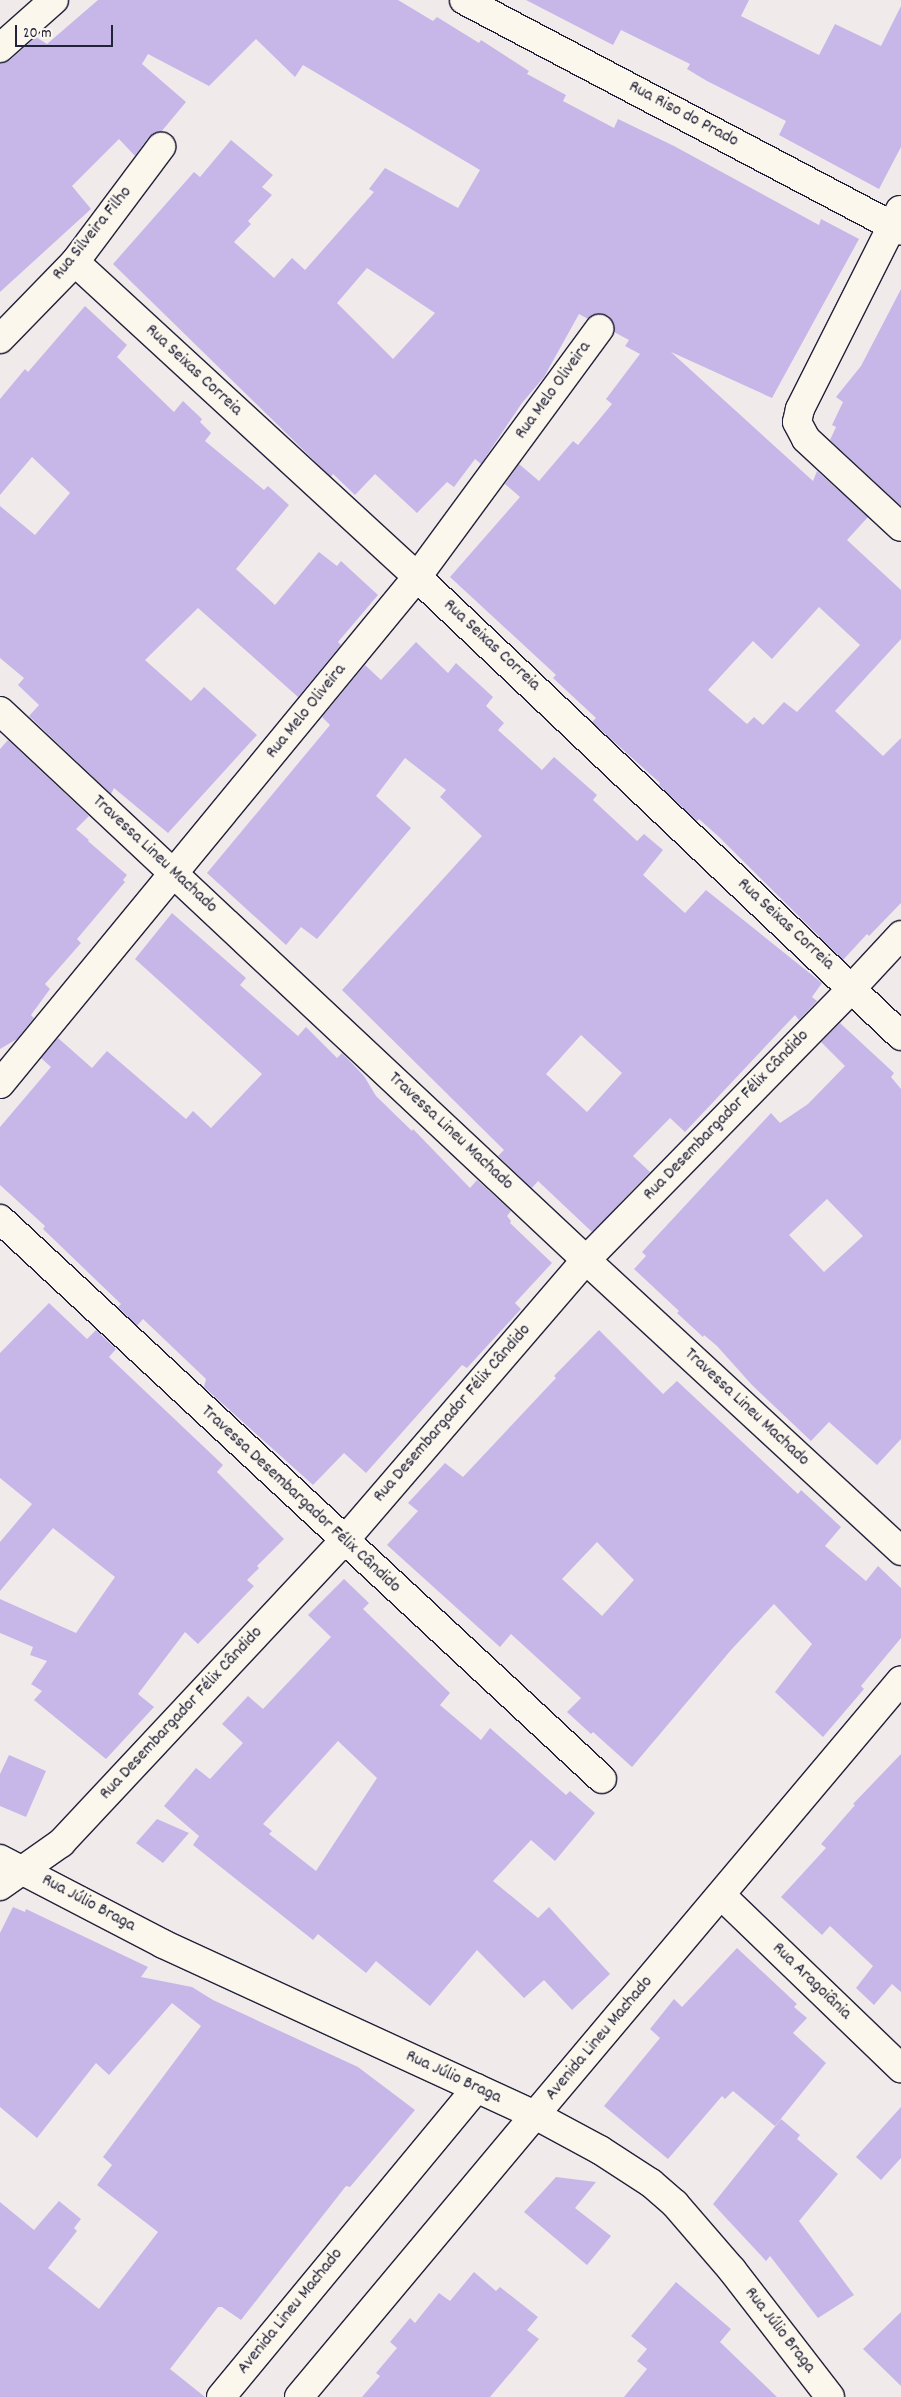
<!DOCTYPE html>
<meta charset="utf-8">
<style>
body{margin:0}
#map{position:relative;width:901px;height:2397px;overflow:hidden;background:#f1eaeb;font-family:Dekko,sans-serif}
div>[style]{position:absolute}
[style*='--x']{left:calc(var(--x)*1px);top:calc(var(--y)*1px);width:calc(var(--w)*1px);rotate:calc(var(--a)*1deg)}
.building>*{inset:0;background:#c7b7e8}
.roads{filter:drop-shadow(1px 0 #22223b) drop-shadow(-1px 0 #22223b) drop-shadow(0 1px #22223b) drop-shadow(0 -1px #22223b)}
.street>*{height:28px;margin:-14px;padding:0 14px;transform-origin:14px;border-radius:14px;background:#fbf7ec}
.secondary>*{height:28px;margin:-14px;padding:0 14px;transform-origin:14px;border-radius:14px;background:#fbf7ec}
span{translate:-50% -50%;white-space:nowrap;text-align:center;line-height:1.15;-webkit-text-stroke:4.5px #fbf7ec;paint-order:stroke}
.street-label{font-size:18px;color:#22223b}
.scale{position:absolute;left:15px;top:25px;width:98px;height:22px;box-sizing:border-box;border:2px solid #22223b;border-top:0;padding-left:6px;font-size:15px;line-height:18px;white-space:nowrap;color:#22223b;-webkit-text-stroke:4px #fbf7ec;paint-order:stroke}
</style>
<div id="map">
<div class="building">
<i style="clip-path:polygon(evenodd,98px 0,398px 0,433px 21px,437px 17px,479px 43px,481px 40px,529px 71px,527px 74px,566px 95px,563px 101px,614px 128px,618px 119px,674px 146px,819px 225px,821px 219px,859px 239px,772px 398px,671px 352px,813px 481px,817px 471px,868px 517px,847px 540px,901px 590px,901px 639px,835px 711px,883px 756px,901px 738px,901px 903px,869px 936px,867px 934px,843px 960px,719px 837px,699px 819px,697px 821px,659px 785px,660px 783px,592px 722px,596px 718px,553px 678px,556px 675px,450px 577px,520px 497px,505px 484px,519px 464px,539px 481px,573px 441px,578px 445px,612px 404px,606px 399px,640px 354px,625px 346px,629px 340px,614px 332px,613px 323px,609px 317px,600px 313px,588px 319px,579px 314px,544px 377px,522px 403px,481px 464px,475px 459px,454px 487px,447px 482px,417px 513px,375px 474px,355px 495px,333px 474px,331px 477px,113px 264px,194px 172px,200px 177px,231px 140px,273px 175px,262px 187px,272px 195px,248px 221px,251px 224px,234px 242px,274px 278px,292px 258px,305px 270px,374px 192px,369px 189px,385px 168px,458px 208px,480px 170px,303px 65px,295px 77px,256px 39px,209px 86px,148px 54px,142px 64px,186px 102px,161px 132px,148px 138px,135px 156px,119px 139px,72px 186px,91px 209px,0 292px,0 63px,10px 60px,36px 37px,47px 44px,98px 0,367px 268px,435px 313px,393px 359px,337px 303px,367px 268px,98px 0,819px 607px,860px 645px,797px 712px,784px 702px,763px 725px,754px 717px,747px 724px,708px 690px,753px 641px,772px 659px,819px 607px)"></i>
<i style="clip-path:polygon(526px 0,749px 0,741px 16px,819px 55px,835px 24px,881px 46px,901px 6px,901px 147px,879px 189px,779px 135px,786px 121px,707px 81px,687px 69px,690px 64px,621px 30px,613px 45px)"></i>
<i style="clip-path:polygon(901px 289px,901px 506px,830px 440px,836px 427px,832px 425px,843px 402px,836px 397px,861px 366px)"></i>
<i style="clip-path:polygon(85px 306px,127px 345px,117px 357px,174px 412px,183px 401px,202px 419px,200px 422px,211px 433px,205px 441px,264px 490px,268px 486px,289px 505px,236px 569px,275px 605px,319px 552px,337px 566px,341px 561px,378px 595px,338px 642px,341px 645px,298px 697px,198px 608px,145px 660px,191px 701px,204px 687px,257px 735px,168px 833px,114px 788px,111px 794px,29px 716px,39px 705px,18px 685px,24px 678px,0 658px,0 506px,35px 535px,70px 493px,32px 457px,0 495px,0 399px,25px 369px,28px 372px)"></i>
<i style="clip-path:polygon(evenodd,416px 642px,448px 673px,456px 663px,493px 697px,486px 706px,504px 723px,498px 730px,542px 770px,554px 757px,597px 795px,593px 800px,637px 841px,644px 834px,663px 850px,643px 875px,685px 913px,706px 890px,822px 983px,812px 997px,817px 1001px,799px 1020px,795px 1015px,685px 1132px,670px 1118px,633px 1156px,650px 1172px,592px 1232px,538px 1181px,532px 1188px,498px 1156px,504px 1150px,342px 990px,482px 836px,440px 797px,446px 790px,405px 758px,376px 796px,411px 828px,317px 939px,301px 927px,286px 945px,207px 873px,330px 725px,322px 717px,365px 665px,381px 680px,416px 642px,581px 1035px,622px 1073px,587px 1112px,546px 1074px,581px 1035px)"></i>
<i style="clip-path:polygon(8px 740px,89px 816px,76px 829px,89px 840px,88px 841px,127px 875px,123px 880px,125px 882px,77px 939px,81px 943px,45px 984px,50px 989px,31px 1015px,34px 1018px,17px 1039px,0 1049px,0 749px)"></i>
<i style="clip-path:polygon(172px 913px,246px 978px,240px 985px,298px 1036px,306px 1027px,337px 1058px,342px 1053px,364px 1076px,376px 1096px,412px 1131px,413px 1129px,470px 1188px,477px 1180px,511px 1211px,507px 1216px,511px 1221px,510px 1223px,552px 1263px,515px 1303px,521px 1309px,467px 1368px,462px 1365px,366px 1473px,344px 1453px,313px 1485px,204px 1387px,206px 1379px,143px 1319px,137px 1326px,118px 1307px,121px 1304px,43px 1229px,45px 1226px,0 1185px,0 1127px,51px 1067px,41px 1058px,58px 1038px,92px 1068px,107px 1051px,186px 1119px,193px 1111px,211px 1128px,262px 1074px,135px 959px)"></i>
<i style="clip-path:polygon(evenodd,840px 1023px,894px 1073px,891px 1077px,901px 1089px,901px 1439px,877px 1465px,829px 1422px,811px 1441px,752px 1385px,717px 1346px,704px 1335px,703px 1337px,677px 1313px,679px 1311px,634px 1269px,646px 1256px,642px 1252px,771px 1113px,780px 1123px,808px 1104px,845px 1066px,821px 1042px,840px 1023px,827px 1199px,863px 1236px,824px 1272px,789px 1235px,827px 1199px)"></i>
<i style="clip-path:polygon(49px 1303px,87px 1339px,96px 1330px,116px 1349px,109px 1357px,223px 1465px,217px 1472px,284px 1539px,257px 1566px,259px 1568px,247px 1580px,254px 1586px,198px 1644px,185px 1632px,138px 1694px,154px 1707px,106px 1759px,34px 1700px,42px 1691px,31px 1684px,47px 1661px,30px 1655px,33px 1647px,0 1633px,0 1599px,76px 1633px,115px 1577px,53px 1528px,0 1591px,0 1542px,32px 1504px,0 1478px,0 1353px)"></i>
<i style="clip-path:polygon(evenodd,599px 1330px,663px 1394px,677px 1381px,798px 1494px,801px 1490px,841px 1527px,825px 1546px,866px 1581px,878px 1566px,901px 1588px,901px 1638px,861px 1686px,864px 1689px,823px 1737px,775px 1692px,812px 1644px,774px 1604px,731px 1650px,632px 1767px,593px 1732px,591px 1734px,567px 1712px,581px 1698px,511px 1634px,500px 1647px,387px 1545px,418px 1511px,408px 1503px,445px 1463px,463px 1477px,556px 1378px,554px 1376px,599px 1330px,597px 1542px,634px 1580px,602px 1616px,562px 1579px,597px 1542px)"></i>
<i style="clip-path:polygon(evenodd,344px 1579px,369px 1603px,363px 1609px,450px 1693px,440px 1705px,481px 1740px,490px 1728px,566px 1795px,570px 1791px,595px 1813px,555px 1861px,531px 1840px,493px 1881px,538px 1918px,549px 1907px,610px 1974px,572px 2010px,544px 1980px,524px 1998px,477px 1950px,430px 2006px,376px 1961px,366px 1973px,318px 1934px,313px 1940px,193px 1845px,199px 1836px,164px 1806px,196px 1768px,210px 1779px,243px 1743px,222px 1724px,248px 1696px,263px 1709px,331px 1637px,308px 1615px,344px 1579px,338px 1741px,377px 1778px,316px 1871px,269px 1834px,272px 1831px,263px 1824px,338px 1741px)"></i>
<i style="clip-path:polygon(901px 1754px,901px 1992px,892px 1984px,874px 2005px,856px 1988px,873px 1966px,830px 1926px,822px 1935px,781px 1897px,826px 1848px,821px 1844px,855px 1805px,853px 1804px)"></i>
<i style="clip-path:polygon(9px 1755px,46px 1771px,26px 1817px,0 1806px,0 1774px)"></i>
<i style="clip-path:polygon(157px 1819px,189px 1833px,163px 1863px,136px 1843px)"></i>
<i style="clip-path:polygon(13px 1907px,25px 1912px,26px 1909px,148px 1967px,141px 1977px,192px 1987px,213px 2000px,358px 2067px,415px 2110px,350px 2187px,346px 2186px,241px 2320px,222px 2307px,218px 2307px,170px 2369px,205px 2397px,0 2397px,0 2202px,34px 2230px,59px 2201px,81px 2219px,74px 2228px,77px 2231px,48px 2268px,99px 2309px,158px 2232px,97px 2185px,112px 2165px,103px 2157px,201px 2026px,172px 2003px,109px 2075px,96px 2063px,37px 2138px,0 2107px,0 1933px)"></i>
<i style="clip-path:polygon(737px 1948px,797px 2004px,794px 2007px,807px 2018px,793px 2033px,826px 2063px,775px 2126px,733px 2091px,725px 2099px,722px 2096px,668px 2159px,604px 2106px,660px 2038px,650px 2029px,674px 1999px,682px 2007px)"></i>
<i style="clip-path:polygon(901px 2107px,901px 2158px,881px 2180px,856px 2157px)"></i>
<i style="clip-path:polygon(781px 2119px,800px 2135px,797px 2139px,838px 2174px,799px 2221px,854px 2295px,818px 2318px,770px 2256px,766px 2261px,713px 2204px)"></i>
<i style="clip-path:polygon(556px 2177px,596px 2182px,575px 2208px,611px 2236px,587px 2265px,524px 2212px)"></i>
<i style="clip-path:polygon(474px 2272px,496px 2291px,500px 2287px,538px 2317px,527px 2330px,539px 2339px,490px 2397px,362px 2397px,380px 2376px,376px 2373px,397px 2348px,390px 2342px,410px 2318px,415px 2323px,439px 2293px,450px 2301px)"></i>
<i style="clip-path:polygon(676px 2282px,731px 2329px,720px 2342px,777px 2397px,624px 2397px,647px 2369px,637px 2361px,647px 2349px,631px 2336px)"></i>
<i style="clip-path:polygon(901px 2312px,901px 2386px,863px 2349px)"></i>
</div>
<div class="roads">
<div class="street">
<i style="--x:464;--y:0;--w:494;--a:27.8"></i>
<i style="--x:0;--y:48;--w:72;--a:-41.6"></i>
<i style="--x:900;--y:210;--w:223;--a:116.7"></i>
<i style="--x:800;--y:409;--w:13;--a:103"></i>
<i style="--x:797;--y:422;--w:19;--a:62"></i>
<i style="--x:806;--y:439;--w:129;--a:42.8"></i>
<i style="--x:75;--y:262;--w:465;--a:42.6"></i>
<i style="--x:417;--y:577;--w:667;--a:43.48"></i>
<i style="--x:0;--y:339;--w:107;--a:-45.8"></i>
<i style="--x:75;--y:262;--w:144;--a:-53.2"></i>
<i style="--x:0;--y:711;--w:803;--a:43.13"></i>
<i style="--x:586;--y:1260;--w:429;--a:42.7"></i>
<i style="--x:0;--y:1084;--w:656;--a:-50.56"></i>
<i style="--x:417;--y:577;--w:308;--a:-53.7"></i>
<i style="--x:0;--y:1219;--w:822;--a:42.93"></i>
<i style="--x:0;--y:1886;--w:75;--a:-35.2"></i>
<i style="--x:61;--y:1843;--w:414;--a:-46.9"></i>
<i style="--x:344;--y:1541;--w:371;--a:-49.3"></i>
<i style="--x:586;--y:1260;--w:380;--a:-45.6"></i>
<i style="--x:852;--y:988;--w:72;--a:-47.2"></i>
<i style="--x:721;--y:1895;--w:250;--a:43.9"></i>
<i style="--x:535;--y:2115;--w:568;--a:-49.92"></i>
</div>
<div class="secondary">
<i style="--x:0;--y:1859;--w:184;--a:27.5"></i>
<i style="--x:163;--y:1944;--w:409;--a:24.7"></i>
<i style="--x:535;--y:2115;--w:74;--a:28.3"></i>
<i style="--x:600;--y:2150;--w:61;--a:32.9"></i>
<i style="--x:651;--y:2183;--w:32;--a:41"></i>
<i style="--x:675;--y:2204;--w:87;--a:49.2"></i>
<i style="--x:732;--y:2270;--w:160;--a:52.3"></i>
<i style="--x:221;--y:2397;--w:401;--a:-50.4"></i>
<i style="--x:299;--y:2397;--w:368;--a:-50.1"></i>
</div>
</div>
<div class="street-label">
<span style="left:683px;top:115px;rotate:28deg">Rua Riso do Prado</span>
<span style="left:93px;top:234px;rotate:-51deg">Rua Silveira Filho</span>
<span style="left:193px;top:371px;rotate:43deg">Rua Seixas Correia</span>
<span style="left:554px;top:391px;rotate:-54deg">Rua Melo Oliveira</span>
<span style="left:491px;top:646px;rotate:43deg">Rua Seixas Correia</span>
<span style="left:307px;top:712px;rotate:-51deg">Rua Melo Oliveira</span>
<span style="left:154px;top:855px;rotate:43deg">Travessa Lineu Machado</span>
<span style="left:785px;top:925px;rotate:43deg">Rua Seixas Correia</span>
<span style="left:727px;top:1116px;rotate:-46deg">Rua Desembargador Félix Cândido</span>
<span style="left:450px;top:1132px;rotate:43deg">Travessa Lineu Machado</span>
<span style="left:746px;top:1408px;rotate:43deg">Travessa Lineu Machado</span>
<span style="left:453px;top:1414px;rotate:-49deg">Rua Desembargador Félix Cândido</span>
<span style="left:300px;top:1500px;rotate:43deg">Travessa Desembargador Félix Cândido</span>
<span style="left:182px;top:1714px;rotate:-47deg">Rua Desembargador Félix Cândido</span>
<span style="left:88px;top:1904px;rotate:28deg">Rua Júlio Braga</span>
<span style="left:811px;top:1982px;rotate:44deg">Rua Aragoiânia</span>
<span style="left:600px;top:2039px;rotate:-50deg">Avenida Lineu Machado</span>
<span style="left:453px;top:2078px;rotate:25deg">Rua Júlio Braga</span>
<span style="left:291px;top:2312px;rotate:-51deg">Avenida Lineu Machado</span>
<span style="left:779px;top:2331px;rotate:52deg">Rua Júlio Braga</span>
</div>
<div class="scale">20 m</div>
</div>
